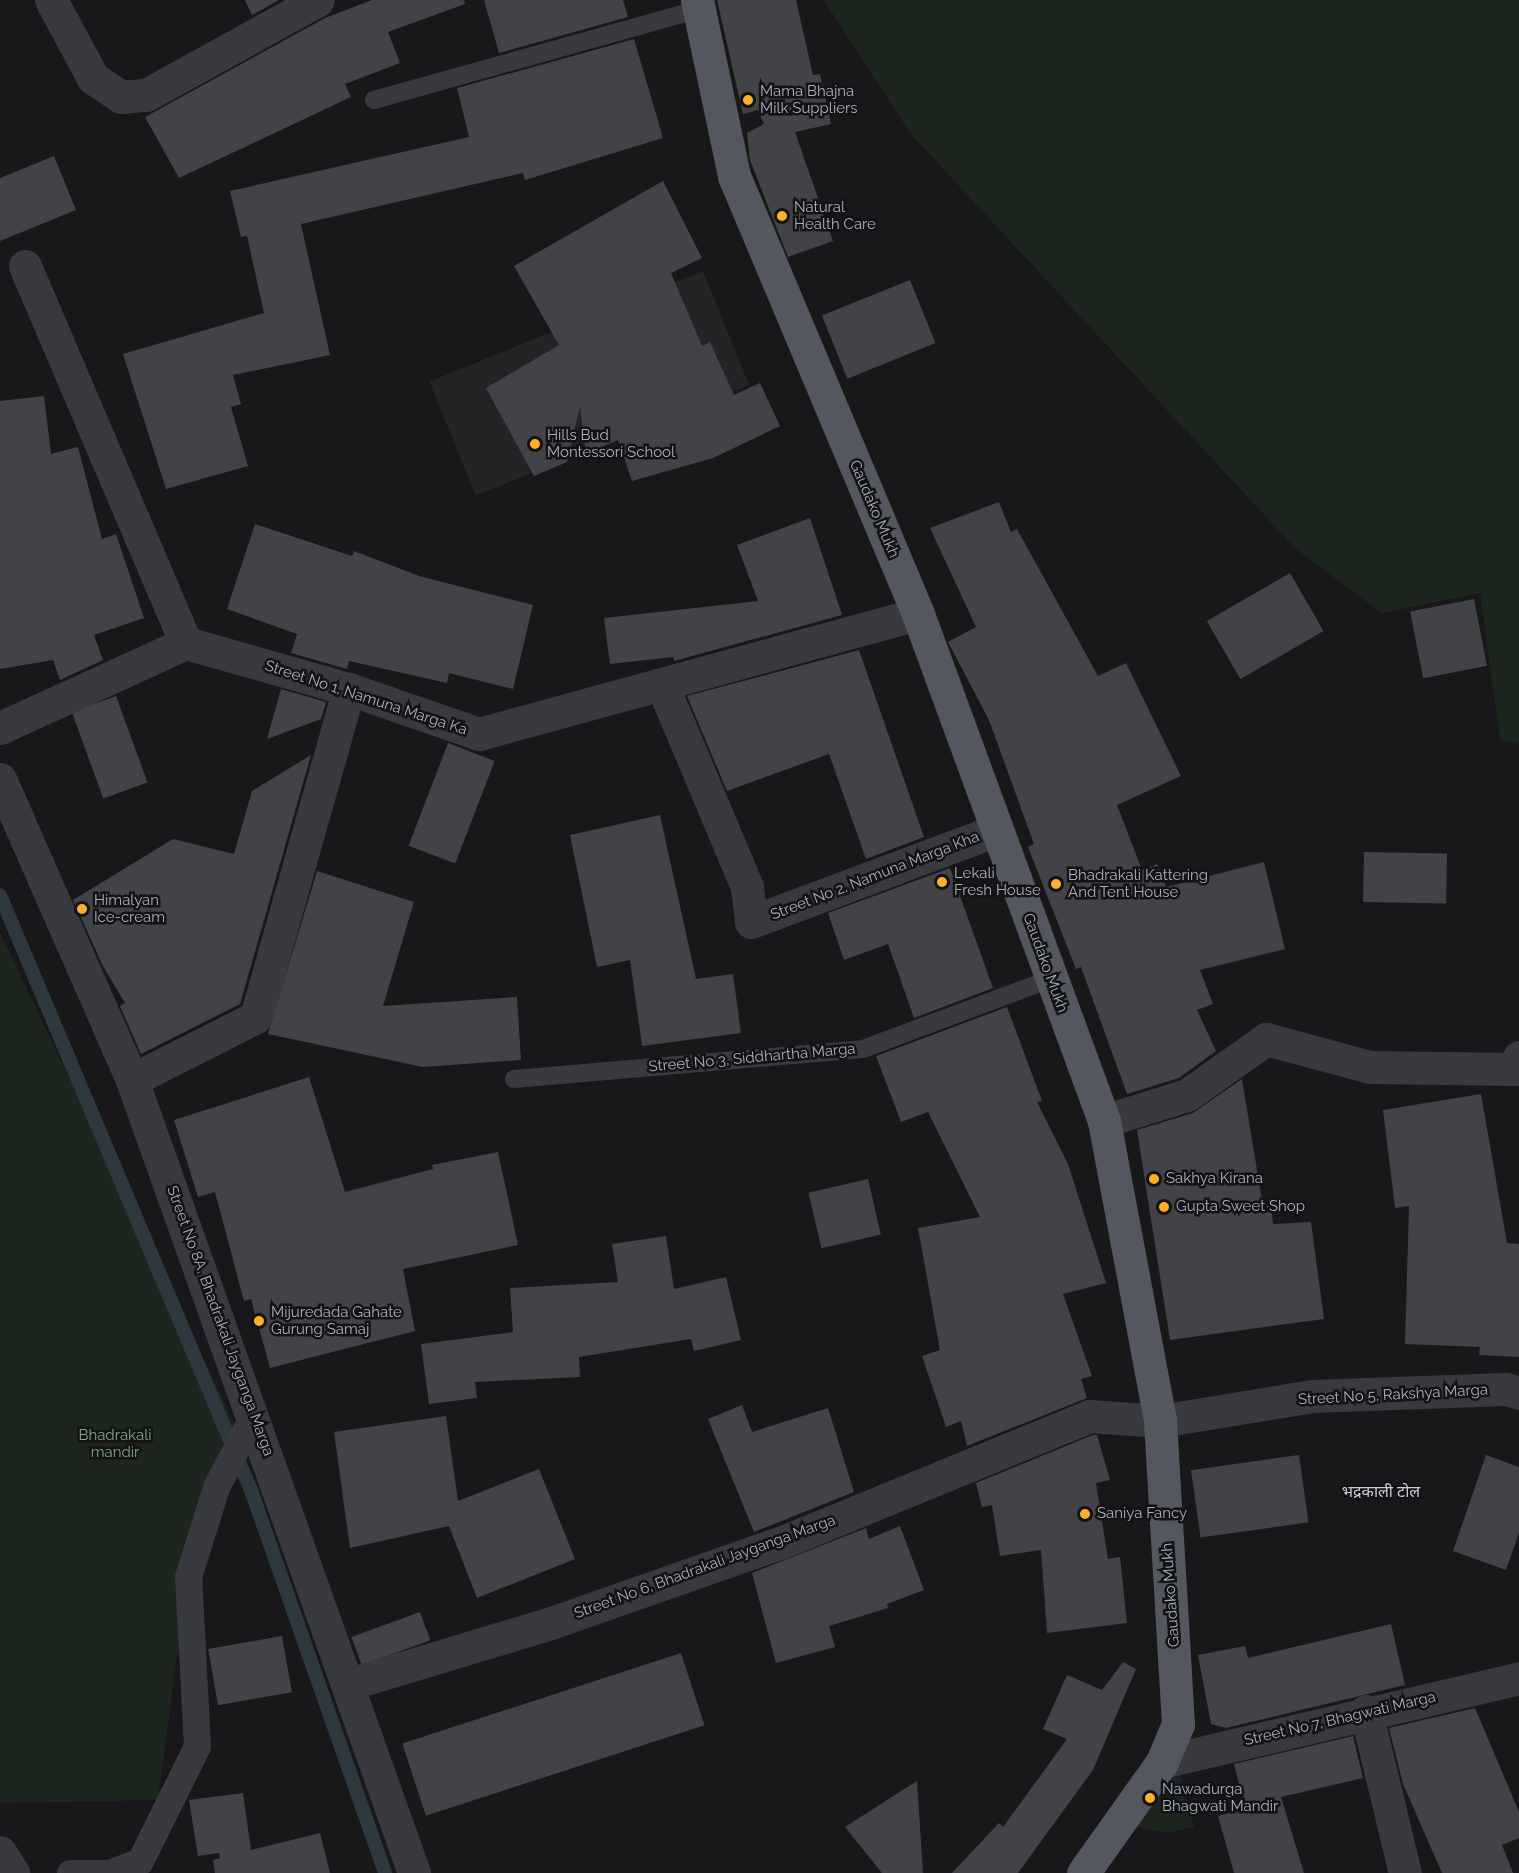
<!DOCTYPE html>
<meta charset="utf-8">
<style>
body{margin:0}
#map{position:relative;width:1519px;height:1873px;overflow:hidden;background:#18181a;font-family:Raleway,"Noto Sans Devanagari",sans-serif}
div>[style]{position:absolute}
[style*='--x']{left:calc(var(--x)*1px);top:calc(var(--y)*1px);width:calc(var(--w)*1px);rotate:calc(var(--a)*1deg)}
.built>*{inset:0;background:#242427;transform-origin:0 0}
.green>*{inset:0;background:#1d261e}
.stream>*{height:14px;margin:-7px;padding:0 7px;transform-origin:7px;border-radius:7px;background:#2d383f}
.building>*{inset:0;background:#424347;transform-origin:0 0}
.service>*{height:18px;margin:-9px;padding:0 9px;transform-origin:9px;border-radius:9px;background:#383a3f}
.pedestrian>*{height:27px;margin:-13.5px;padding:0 13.5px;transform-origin:13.5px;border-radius:13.5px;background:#383a3f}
.minor>*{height:33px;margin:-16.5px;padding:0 16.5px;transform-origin:16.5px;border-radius:16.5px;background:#383a3f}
.primary>*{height:33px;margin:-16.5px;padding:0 16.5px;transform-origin:16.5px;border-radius:16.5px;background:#54575f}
.dots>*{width:16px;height:16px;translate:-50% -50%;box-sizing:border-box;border:3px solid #131315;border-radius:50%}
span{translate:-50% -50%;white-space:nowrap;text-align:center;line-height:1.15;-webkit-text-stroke:5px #131315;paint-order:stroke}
.poi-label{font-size:15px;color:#a9afbb}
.left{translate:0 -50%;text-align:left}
.street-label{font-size:15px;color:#a9afbb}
.park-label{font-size:15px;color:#7fa780}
.neighbourhood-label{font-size:16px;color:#caced6}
</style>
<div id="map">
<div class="built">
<i style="left:703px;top:271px;width:123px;height:295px;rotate:68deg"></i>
</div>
<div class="green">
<i style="clip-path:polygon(824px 0,1519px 0,1519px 744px,1500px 740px,1480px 593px,1382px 613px,1296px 549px,910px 133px)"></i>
<i style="clip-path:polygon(0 933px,243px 1442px,188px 1571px,158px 1800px,0 1803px)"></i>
<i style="clip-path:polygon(1180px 1773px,1194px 1827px,1169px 1833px,1137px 1827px,1132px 1807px,1156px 1778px)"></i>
</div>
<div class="stream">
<i style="--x:0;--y:895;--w:646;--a:67.13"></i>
<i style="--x:251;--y:1490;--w:406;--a:70.7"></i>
</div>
<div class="building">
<i style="clip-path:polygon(245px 0,279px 0,252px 15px)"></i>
<i style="clip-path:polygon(372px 0,464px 0,465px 4px,388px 32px,400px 63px,345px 84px,351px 97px,179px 178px,145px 117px,325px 18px)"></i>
<i style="clip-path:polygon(484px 0,623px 0,628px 17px,499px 53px)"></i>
<i style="clip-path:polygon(717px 0,796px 0,813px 75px,820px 74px,831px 124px,795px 132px,833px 241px,788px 257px,750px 160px,747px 133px,764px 124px,758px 110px,743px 114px)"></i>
<i style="clip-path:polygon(634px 39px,663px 138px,525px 180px,523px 173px,301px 224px,330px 355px,233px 375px,241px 404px,231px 407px,248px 466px,166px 489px,123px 354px,264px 313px,247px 236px,241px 237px,230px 191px,469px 137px,457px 88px)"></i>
<i style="clip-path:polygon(54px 156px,76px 210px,0 241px,0 178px)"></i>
<i style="clip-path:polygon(663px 181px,702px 258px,671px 273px,702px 346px,710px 342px,734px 395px,760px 383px,780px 426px,713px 458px,632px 481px,618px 440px,586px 454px,580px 406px,567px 462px,534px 476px,486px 388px,559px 345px,514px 266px)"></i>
<i style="left:910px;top:280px;width:68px;height:95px;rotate:68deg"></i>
<i style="clip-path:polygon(44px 396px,51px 454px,78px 447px,102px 539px,116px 534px,144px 618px,94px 635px,103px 660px,60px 680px,53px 660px,0 669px,0 401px)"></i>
<i style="clip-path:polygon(999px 502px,1011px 532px,1017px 529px,1098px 676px,1126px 663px,1181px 776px,1117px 805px,1142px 870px,1157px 864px,1166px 887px,1264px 862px,1285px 949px,1200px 970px,1213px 1004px,1197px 1010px,1216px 1051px,1179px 1078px,1127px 1094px,1081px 967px,1076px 969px,1028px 847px,1034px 844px,989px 720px,948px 642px,976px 627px,930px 528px)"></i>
<i style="clip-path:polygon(810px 518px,842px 615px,674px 661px,673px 657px,610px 664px,604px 618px,758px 601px,737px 545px)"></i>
<i style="clip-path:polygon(255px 524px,352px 556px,354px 551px,419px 576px,533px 605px,513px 689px,449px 673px,447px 683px,349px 661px,347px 669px,291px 653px,297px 634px,227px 609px)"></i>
<i style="left:1290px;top:573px;width:67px;height:96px;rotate:60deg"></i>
<i style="left:1474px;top:599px;width:68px;height:65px;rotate:79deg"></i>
<i style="clip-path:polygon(859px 650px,924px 837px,866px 859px,829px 754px,727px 791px,687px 696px)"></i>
<i style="clip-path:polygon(281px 689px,326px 702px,321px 719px,267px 739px)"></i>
<i style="left:116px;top:696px;width:92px;height:47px;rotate:70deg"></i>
<i style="left:448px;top:743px;width:50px;height:110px;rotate:21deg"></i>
<i style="clip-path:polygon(311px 755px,240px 1004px,141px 1054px,120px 1006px,125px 1003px,103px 966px,73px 900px,173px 839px,234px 854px,252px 791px)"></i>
<i style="clip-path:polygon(660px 815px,696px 979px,733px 974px,741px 1033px,642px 1046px,630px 960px,597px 967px,570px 835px)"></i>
<i style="left:1364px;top:852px;width:83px;height:50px;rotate:1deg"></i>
<i style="clip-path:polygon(950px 868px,993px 988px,914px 1018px,888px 944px,844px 960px,828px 913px)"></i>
<i style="clip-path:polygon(317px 871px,414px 902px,383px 1006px,517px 997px,521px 1060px,423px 1067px,268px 1034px)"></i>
<i style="clip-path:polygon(1007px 1007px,1042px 1101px,1037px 1102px,1068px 1164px,1106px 1283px,1063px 1294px,1092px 1376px,1081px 1379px,1087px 1398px,967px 1446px,961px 1421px,946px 1427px,922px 1356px,940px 1350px,918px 1228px,980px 1217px,928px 1112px,901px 1122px,876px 1056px)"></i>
<i style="clip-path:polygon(309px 1077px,345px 1192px,433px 1169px,432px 1165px,498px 1152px,518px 1245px,403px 1269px,415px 1331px,270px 1368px,251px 1299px,244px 1301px,215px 1192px,198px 1197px,174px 1120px)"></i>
<i style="clip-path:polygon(1242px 1079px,1263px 1206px,1271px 1205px,1273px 1224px,1311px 1222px,1324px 1319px,1170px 1340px,1137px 1130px,1193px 1113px)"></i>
<i style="clip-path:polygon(1481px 1094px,1507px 1243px,1519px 1244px,1519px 1357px,1479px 1355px,1480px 1347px,1405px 1344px,1409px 1206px,1395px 1208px,1383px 1110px)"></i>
<i style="left:868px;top:1179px;width:57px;height:61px;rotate:77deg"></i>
<i style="clip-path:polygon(666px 1236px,674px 1289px,726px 1277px,741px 1340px,694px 1351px,691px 1339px,579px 1357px,580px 1377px,475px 1382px,477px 1398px,429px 1404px,421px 1344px,513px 1332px,510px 1288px,618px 1282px,612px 1244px)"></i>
<i style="clip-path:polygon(742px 1405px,752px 1432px,828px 1408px,854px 1492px,754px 1532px,708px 1419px)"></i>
<i style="clip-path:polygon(446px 1416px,458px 1501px,539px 1469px,575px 1559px,477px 1598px,449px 1526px,350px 1548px,334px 1432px)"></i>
<i style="clip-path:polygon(1093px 1435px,1097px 1435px,1110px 1480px,1096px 1483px,1108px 1559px,1120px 1557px,1127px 1623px,1047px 1633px,1041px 1550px,1000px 1556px,992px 1505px,982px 1507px,976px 1483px)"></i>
<i style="left:1299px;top:1455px;width:68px;height:109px;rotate:82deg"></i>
<i style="clip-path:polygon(1486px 1455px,1519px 1467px,1519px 1533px,1506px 1570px,1453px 1551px)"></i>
<i style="clip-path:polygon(900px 1526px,924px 1590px,887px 1604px,888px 1608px,829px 1626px,835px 1647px,776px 1663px,752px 1573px,866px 1528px,869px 1539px)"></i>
<i style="left:420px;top:1612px;width:30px;height:73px;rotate:70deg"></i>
<i style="clip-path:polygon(1391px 1624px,1405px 1685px,1226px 1728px,1211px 1724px,1198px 1655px,1245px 1646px,1248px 1658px)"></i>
<i style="left:282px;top:1636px;width:57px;height:75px;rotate:80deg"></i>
<i style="left:681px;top:1653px;width:76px;height:293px;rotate:72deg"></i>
<i style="clip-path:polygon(1123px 1662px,1136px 1669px,1093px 1770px,1018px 1873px,952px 1873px,999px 1823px,1003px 1827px,1067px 1739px,1043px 1729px,1067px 1675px,1102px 1690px)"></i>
<i style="clip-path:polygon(1475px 1708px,1519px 1812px,1519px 1838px,1502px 1845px,1513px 1873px,1442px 1873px,1403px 1784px,1389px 1728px)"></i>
<i style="clip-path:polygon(1353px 1736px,1363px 1778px,1281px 1797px,1304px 1873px,1234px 1873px,1218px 1816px,1245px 1808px,1234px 1764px)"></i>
<i style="clip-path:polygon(917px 1781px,923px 1873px,882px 1873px,845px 1827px)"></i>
<i style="clip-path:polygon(243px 1793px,251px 1850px,320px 1833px,330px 1873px,215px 1873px,213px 1860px,220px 1858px,219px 1853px,198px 1856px,189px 1800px)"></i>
</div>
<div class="service">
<i style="--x:374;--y:100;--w:337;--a:-15.6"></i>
<i style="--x:514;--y:1079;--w:350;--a:-4.9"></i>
<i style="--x:863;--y:1049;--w:200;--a:-20.5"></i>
</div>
<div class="pedestrian">
<i style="--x:70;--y:1873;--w:39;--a:0"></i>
<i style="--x:109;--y:1873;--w:33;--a:-21"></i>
<i style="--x:140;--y:1861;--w:128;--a:-63.6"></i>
<i style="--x:197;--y:1746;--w:169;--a:-93"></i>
<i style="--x:188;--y:1577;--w:94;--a:-72.7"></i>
<i style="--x:216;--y:1487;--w:82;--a:-62.5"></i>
</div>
<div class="minor">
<i style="--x:51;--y:0;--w:89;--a:61.7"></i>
<i style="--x:93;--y:78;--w:34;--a:34"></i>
<i style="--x:121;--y:97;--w:25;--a:-5"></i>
<i style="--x:146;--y:95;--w:196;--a:-28.9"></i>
<i style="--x:25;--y:266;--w:410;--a:66.9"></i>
<i style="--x:663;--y:687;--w:217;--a:67.2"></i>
<i style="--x:747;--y:887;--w:35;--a:83"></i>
<i style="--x:751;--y:922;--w:263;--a:-20.5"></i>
<i style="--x:0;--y:728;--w:205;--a:-24.6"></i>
<i style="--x:186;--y:643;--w:169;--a:15.8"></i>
<i style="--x:349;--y:689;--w:138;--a:19.1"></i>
<i style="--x:479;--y:734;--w:455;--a:-15.3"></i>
<i style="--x:0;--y:779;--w:329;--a:66.3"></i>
<i style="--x:132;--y:1080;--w:842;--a:70.42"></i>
<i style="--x:132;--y:1080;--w:139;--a:-26.9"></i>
<i style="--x:256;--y:1017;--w:341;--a:-74.2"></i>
<i style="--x:1104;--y:1121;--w:87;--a:-17.4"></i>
<i style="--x:1187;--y:1095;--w:97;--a:-35.3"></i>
<i style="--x:1266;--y:1039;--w:108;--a:15.1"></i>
<i style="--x:1370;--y:1067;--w:144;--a:0.8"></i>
<i style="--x:1514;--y:1069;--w:13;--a:-67"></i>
<i style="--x:349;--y:1684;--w:211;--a:-16.8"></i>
<i style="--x:551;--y:1623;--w:243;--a:-19.3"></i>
<i style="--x:780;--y:1543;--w:335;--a:-22.3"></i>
<i style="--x:1090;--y:1416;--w:70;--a:4.1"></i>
<i style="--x:1160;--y:1421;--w:154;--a:-9.3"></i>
<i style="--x:1312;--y:1396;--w:194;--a:-2.1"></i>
<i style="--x:1506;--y:1389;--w:14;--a:17"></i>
<i style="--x:1366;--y:1711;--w:167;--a:76.5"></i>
<i style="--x:1162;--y:1762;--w:367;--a:-13.2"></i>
<i style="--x:0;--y:1852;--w:25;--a:58"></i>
</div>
<div class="primary">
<i style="--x:697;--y:0;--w:180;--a:78.1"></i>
<i style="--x:734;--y:176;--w:475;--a:67.2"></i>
<i style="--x:918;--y:614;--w:540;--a:69.85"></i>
<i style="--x:1104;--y:1121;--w:305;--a:79.4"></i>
<i style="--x:1160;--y:1421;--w:304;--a:86.6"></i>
<i style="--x:1178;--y:1724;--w:41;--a:112.8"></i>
<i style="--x:1162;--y:1762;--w:136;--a:125.4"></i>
</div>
<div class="dots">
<i style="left:748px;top:100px;background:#feb02c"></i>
<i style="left:782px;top:216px;background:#feb02c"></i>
<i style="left:535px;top:444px;background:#feb02c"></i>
<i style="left:942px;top:882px;background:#feb02c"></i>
<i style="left:1056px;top:884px;background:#feb02c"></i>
<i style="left:82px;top:909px;background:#feb02c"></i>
<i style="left:1154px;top:1179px;background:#feb02c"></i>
<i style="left:1164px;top:1207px;background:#feb02c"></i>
<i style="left:259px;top:1321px;background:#feb02c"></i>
<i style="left:1085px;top:1514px;background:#feb02c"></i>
<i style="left:1150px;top:1798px;background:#feb02c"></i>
</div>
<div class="poi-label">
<span class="left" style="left:760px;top:100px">Mama Bhajna<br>Milk Suppliers</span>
<span class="left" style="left:794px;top:216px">Natural<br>Health Care</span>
<span class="left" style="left:547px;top:444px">Hills Bud<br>Montessori School</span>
<span class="left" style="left:954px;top:882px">Lekali<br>Fresh House</span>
<span class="left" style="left:1068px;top:884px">Bhadrakali Kattering<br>And Tent House</span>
<span class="left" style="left:94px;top:909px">Himalyan<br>Ice-cream</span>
<span class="left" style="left:1166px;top:1179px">Sakhya Kirana</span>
<span class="left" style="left:1176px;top:1207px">Gupta Sweet Shop</span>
<span class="left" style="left:271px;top:1321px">Mijuredada Gahate<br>Gurung Samaj</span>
<span class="left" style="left:1097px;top:1514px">Saniya Fancy</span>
<span class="left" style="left:1162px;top:1798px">Nawadurga<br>Bhagwati Mandir</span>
</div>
<div class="street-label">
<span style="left:874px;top:509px;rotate:67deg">Gaudako Mukh</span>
<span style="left:366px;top:698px;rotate:18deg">Street No 1, Namuna Marga Ka</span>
<span style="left:875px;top:876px;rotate:-21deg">Street No 2, Namuna Marga Kha</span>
<span style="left:1045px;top:963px;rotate:70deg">Gaudako Mukh</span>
<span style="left:752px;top:1058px;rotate:-5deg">Street No 3, Siddhartha Marga</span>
<span style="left:220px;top:1321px;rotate:70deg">Street No 8A, Bhadrakali Jayganga Marga</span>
<span style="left:1393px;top:1395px;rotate:-3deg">Street No 5, Rakshya Marga</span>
<span style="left:705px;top:1567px;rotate:-20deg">Street No 6, Bhadrakali Jayganga Marga</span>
<span style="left:1171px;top:1595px;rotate:-94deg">Gaudako Mukh</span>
<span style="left:1340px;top:1719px;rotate:-13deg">Street No 7, Bhagwati Marga</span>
</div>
<div class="park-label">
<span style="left:115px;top:1444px">Bhadrakali<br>mandir</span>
</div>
<div class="neighbourhood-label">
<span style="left:1381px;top:1492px">भद्रकाली टोल</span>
</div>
</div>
